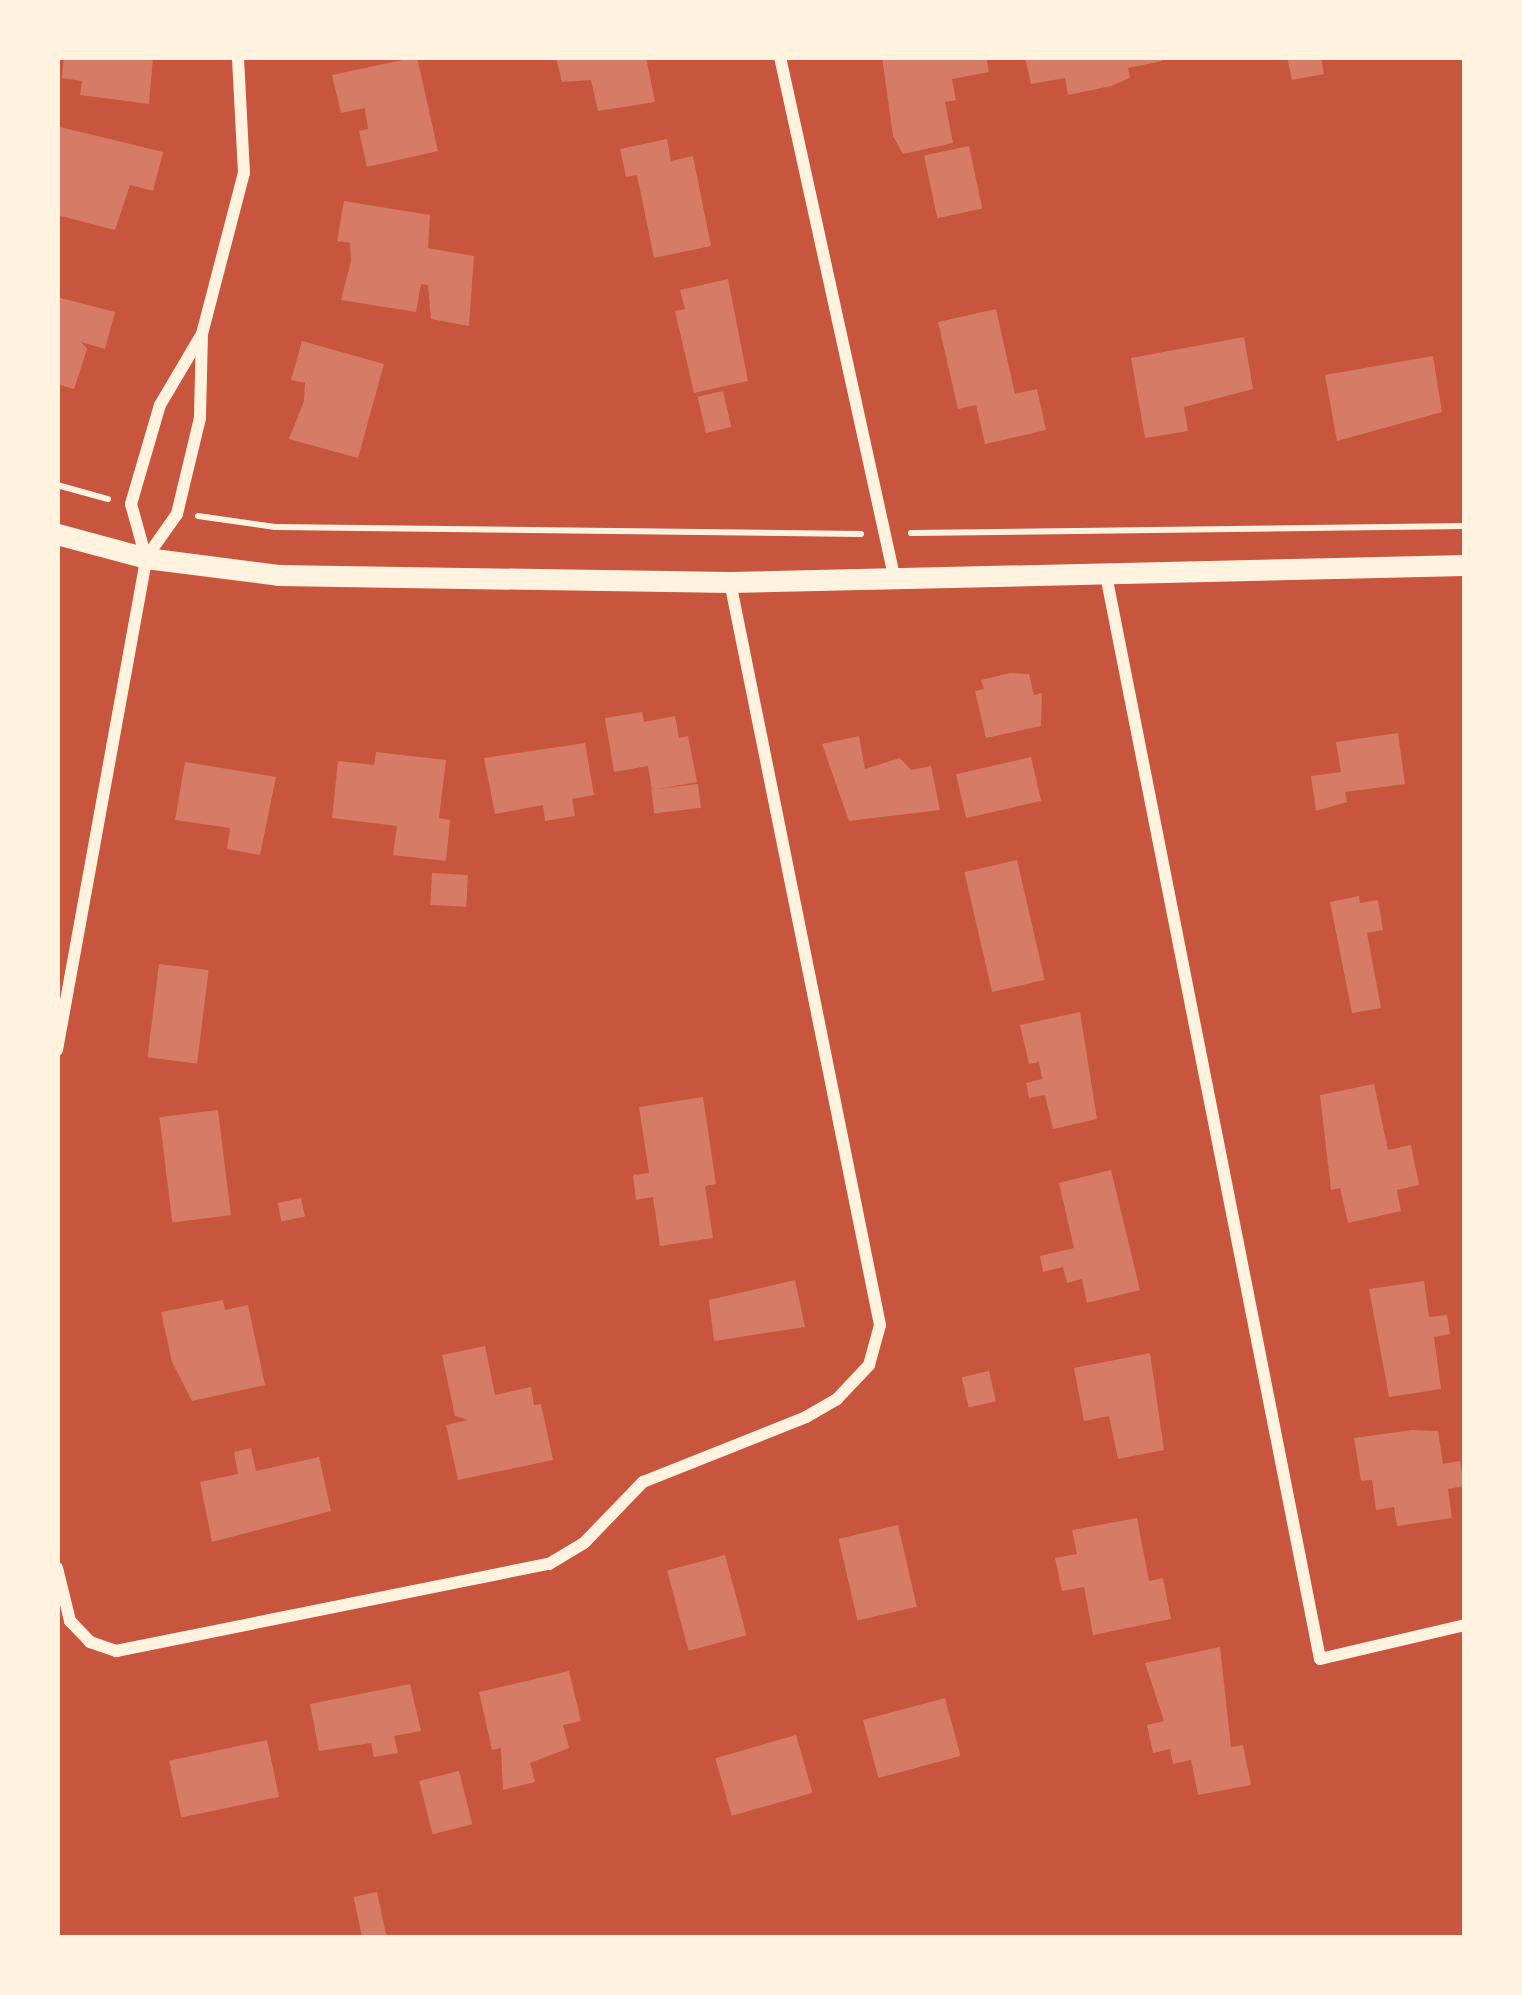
<!DOCTYPE html>
<style>
body{margin:0}
#map{position:relative;width:1522px;height:1995px;overflow:hidden;background:#c8553d;font-family:"Playfair Display",serif}
div>[style]{position:absolute}
[style*='--x']{left:calc(var(--x)*1px);top:calc(var(--y)*1px);width:calc(var(--w)*1px);rotate:calc(var(--a)*1deg)}
.building>*{inset:0;background:#d67c66;transform-origin:0 0}
.path>*{height:6px;margin:-3px;padding:0 3px;transform-origin:3px;border-radius:3px;background:#fff3e0}
.minor>*{height:12px;margin:-6px;padding:0 6px;transform-origin:6px;border-radius:6px;background:#fff3e0}
.tertiary>*{height:21px;margin:-10.5px;padding:0 10.5px;transform-origin:10.5px;border-radius:10.5px;background:#fff3e0}
span{translate:-50% -50%;white-space:nowrap;text-align:center;line-height:1.15;-webkit-text-stroke:12px #fff3e0;paint-order:stroke}
.frame{position:absolute;inset:0;border:60px solid #fff3e0;pointer-events:none}
</style>
<div id="map">
<div class="building">
<i style="clip-path:polygon(64px 57px,153px 57px,149px 104px,80px 95px,82px 81px,62px 78px)"></i>
<i style="clip-path:polygon(417px 57px,438px 151px,367px 167px,359px 131px,368px 129px,365px 108px,341px 113px,332px 75px)"></i>
<i style="clip-path:polygon(556px 57px,646px 57px,655px 102px,598px 111px,591px 80px,562px 82px)"></i>
<i style="clip-path:polygon(882px 57px,986px 57px,989px 72px,952px 79px,956px 100px,945px 102px,953px 143px,903px 154px,893px 136px)"></i>
<i style="clip-path:polygon(1025px 57px,1162px 57px,1162px 61px,1128px 68px,1130px 78px,1111px 86px,1068px 95px,1065px 78px,1031px 84px)"></i>
<i style="clip-path:polygon(1287px 57px,1321px 57px,1324px 74px,1292px 80px)"></i>
<i style="clip-path:polygon(60px 127px,163px 152px,153px 191px,130px 185px,115px 230px,57px 215px)"></i>
<i style="clip-path:polygon(667px 139px,671px 161px,693px 156px,711px 246px,654px 258px,637px 175px,626px 177px,620px 149px)"></i>
<i style="left:969px;top:146px;width:64px;height:46px;rotate:78deg"></i>
<i style="clip-path:polygon(344px 201px,430px 215px,428px 248px,474px 256px,469px 326px,431px 319px,428px 285px,421px 284px,416px 312px,341px 300px,351px 261px,350px 243px,337px 241px)"></i>
<i style="clip-path:polygon(728px 279px,748px 381px,694px 393px,675px 311px,685px 309px,680px 290px)"></i>
<i style="clip-path:polygon(57px 297px,115px 312px,105px 349px,81px 342px,87px 349px,74px 389px,57px 384px)"></i>
<i style="clip-path:polygon(996px 309px,1015px 394px,1037px 389px,1046px 430px,985px 444px,976px 405px,958px 409px,938px 322px)"></i>
<i style="clip-path:polygon(1244px 337px,1253px 389px,1184px 407px,1188px 431px,1145px 438px,1131px 358px)"></i>
<i style="clip-path:polygon(302px 341px,384px 364px,358px 458px,289px 439px,304px 401px,305px 383px,291px 380px)"></i>
<i style="clip-path:polygon(1433px 356px,1442px 412px,1337px 441px,1325px 375px)"></i>
<i style="left:723px;top:391px;width:37px;height:26px;rotate:77deg"></i>
<i style="clip-path:polygon(1010px 673px,1029px 674px,1034px 695px,1042px 693px,1041px 726px,986px 738px,975px 691px,984px 689px,981px 680px)"></i>
<i style="clip-path:polygon(642px 712px,644px 722px,675px 716px,679px 738px,688px 736px,697px 782px,652px 790px,648px 766px,614px 772px,605px 718px)"></i>
<i style="clip-path:polygon(1398px 733px,1405px 784px,1345px 792px,1347px 802px,1316px 811px,1311px 776px,1341px 772px,1336px 742px)"></i>
<i style="clip-path:polygon(859px 736px,865px 769px,900px 758px,911px 770px,931px 766px,940px 810px,849px 821px,822px 744px)"></i>
<i style="clip-path:polygon(585px 743px,594px 795px,572px 799px,575px 816px,545px 821px,543px 805px,495px 814px,484px 758px)"></i>
<i style="clip-path:polygon(376px 752px,446px 760px,439px 818px,450px 820px,446px 861px,393px 855px,397px 826px,332px 818px,338px 761px,374px 765px)"></i>
<i style="left:1031px;top:757px;width:45px;height:77px;rotate:77deg"></i>
<i style="clip-path:polygon(185px 762px,276px 777px,260px 855px,227px 849px,230px 828px,175px 820px)"></i>
<i style="left:698px;top:784px;width:24px;height:47px;rotate:83deg"></i>
<i style="left:1017px;top:860px;width:123px;height:54px;rotate:77deg"></i>
<i style="left:432px;top:873px;width:36px;height:32px;rotate:3deg"></i>
<i style="clip-path:polygon(1359px 896px,1360px 903px,1378px 900px,1383px 930px,1367px 933px,1381px 1008px,1352px 1013px,1330px 902px)"></i>
<i style="left:159px;top:964px;width:50px;height:94px;rotate:7deg"></i>
<i style="clip-path:polygon(1080px 1012px,1097px 1119px,1053px 1129px,1045px 1095px,1029px 1098px,1026px 1083px,1042px 1079px,1039px 1062px,1029px 1064px,1020px 1025px)"></i>
<i style="clip-path:polygon(1374px 1084px,1388px 1150px,1411px 1145px,1419px 1185px,1397px 1190px,1401px 1211px,1348px 1223px,1340px 1188px,1331px 1190px,1320px 1095px)"></i>
<i style="clip-path:polygon(703px 1097px,716px 1184px,705px 1186px,713px 1238px,660px 1246px,653px 1197px,636px 1200px,633px 1175px,649px 1173px,639px 1107px)"></i>
<i style="left:218px;top:1110px;width:106px;height:59px;rotate:83deg"></i>
<i style="clip-path:polygon(1111px 1170px,1140px 1290px,1087px 1303px,1082px 1279px,1067px 1283px,1063px 1267px,1043px 1272px,1040px 1256px,1074px 1248px,1059px 1183px)"></i>
<i style="left:301px;top:1198px;width:19px;height:24px;rotate:78deg"></i>
<i style="clip-path:polygon(795px 1280px,805px 1327px,714px 1341px,709px 1300px)"></i>
<i style="clip-path:polygon(1424px 1281px,1429px 1317px,1447px 1315px,1450px 1334px,1434px 1337px,1441px 1389px,1389px 1397px,1369px 1289px)"></i>
<i style="clip-path:polygon(223px 1300px,225px 1310px,248px 1305px,265px 1385px,192px 1401px,172px 1362px,161px 1312px)"></i>
<i style="clip-path:polygon(485px 1346px,495px 1395px,531px 1387px,534px 1405px,541px 1404px,553px 1460px,458px 1480px,446px 1425px,468px 1420px,455px 1416px,442px 1355px)"></i>
<i style="clip-path:polygon(1150px 1353px,1164px 1450px,1118px 1459px,1109px 1416px,1084px 1421px,1074px 1368px)"></i>
<i style="left:989px;top:1371px;width:31px;height:28px;rotate:77deg"></i>
<i style="clip-path:polygon(1412px 1430px,1438px 1431px,1443px 1464px,1460px 1461px,1464px 1486px,1448px 1489px,1452px 1518px,1397px 1526px,1394px 1507px,1376px 1510px,1372px 1480px,1361px 1481px,1354px 1438px)"></i>
<i style="clip-path:polygon(251px 1448px,256px 1471px,319px 1457px,331px 1511px,212px 1542px,200px 1482px,238px 1474px,234px 1452px)"></i>
<i style="clip-path:polygon(1137px 1518px,1149px 1581px,1163px 1578px,1171px 1619px,1093px 1635px,1084px 1587px,1062px 1591px,1055px 1558px,1077px 1554px,1072px 1530px)"></i>
<i style="left:898px;top:1525px;width:84px;height:61px;rotate:77deg"></i>
<i style="left:725px;top:1555px;width:83px;height:60px;rotate:75deg"></i>
<i style="clip-path:polygon(1220px 1647px,1231px 1747px,1243px 1745px,1251px 1785px,1198px 1795px,1191px 1760px,1173px 1764px,1170px 1749px,1153px 1753px,1147px 1725px,1164px 1721px,1145px 1663px)"></i>
<i style="clip-path:polygon(569px 1671px,581px 1721px,563px 1725px,569px 1748px,530px 1763px,535px 1782px,503px 1790px,501px 1748px,492px 1750px,479px 1692px)"></i>
<i style="clip-path:polygon(410px 1684px,421px 1731px,394px 1736px,398px 1753px,374px 1757px,371px 1743px,319px 1751px,310px 1704px)"></i>
<i style="left:945px;top:1698px;width:60px;height:85px;rotate:75deg"></i>
<i style="left:796px;top:1735px;width:60px;height:84px;rotate:74deg"></i>
<i style="left:267px;top:1740px;width:58px;height:100px;rotate:78deg"></i>
<i style="left:459px;top:1771px;width:55px;height:41px;rotate:76deg"></i>
<i style="left:377px;top:1892px;width:47px;height:24px;rotate:78deg"></i>
</div>
<div class="path">
<i style="--x:57;--y:485;--w:53;--a:15.4"></i>
<i style="--x:198;--y:516;--w:78;--a:8.1"></i>
<i style="--x:275;--y:527;--w:586;--a:0.68"></i>
<i style="--x:911;--y:533;--w:554;--a:-0.72"></i>
</div>
<div class="minor">
<i style="--x:780;--y:57;--w:531;--a:77.61"></i>
<i style="--x:202;--y:334;--w:166;--a:-75.4"></i>
<i style="--x:244;--y:173;--w:116;--a:-93"></i>
<i style="--x:1105;--y:570;--w:1110;--a:78.83"></i>
<i style="--x:1320;--y:1659;--w:149;--a:-13.2"></i>
<i style="--x:57;--y:1050;--w:500;--a:-79.7"></i>
<i style="--x:146;--y:558;--w:56;--a:-105.5"></i>
<i style="--x:131;--y:504;--w:103;--a:-73.7"></i>
<i style="--x:160;--y:405;--w:82;--a:-59.4"></i>
<i style="--x:202;--y:334;--w:84;--a:91.4"></i>
<i style="--x:200;--y:418;--w:99;--a:103.5"></i>
<i style="--x:177;--y:514;--w:54;--a:125.2"></i>
<i style="--x:57;--y:1568;--w:55;--a:76.2"></i>
<i style="--x:70;--y:1621;--w:29;--a:46"></i>
<i style="--x:90;--y:1642;--w:28;--a:19"></i>
<i style="--x:116;--y:1651;--w:442;--a:-11.4"></i>
<i style="--x:549;--y:1564;--w:41;--a:-31"></i>
<i style="--x:584;--y:1543;--w:85;--a:-46"></i>
<i style="--x:643;--y:1482;--w:175;--a:-21.7"></i>
<i style="--x:806;--y:1417;--w:36;--a:-30"></i>
<i style="--x:837;--y:1399;--w:47;--a:-46.7"></i>
<i style="--x:869;--y:1365;--w:41;--a:-74.6"></i>
<i style="--x:880;--y:1325;--w:758;--a:-101.41"></i>
</div>
<div class="tertiary">
<i style="--x:57;--y:534;--w:92;--a:15.1"></i>
<i style="--x:146;--y:558;--w:133;--a:7.3"></i>
<i style="--x:278;--y:575;--w:452;--a:0.9"></i>
<i style="--x:730;--y:582;--w:735;--a:-1.32"></i>
</div>
<div class="frame"></div>
</div>
